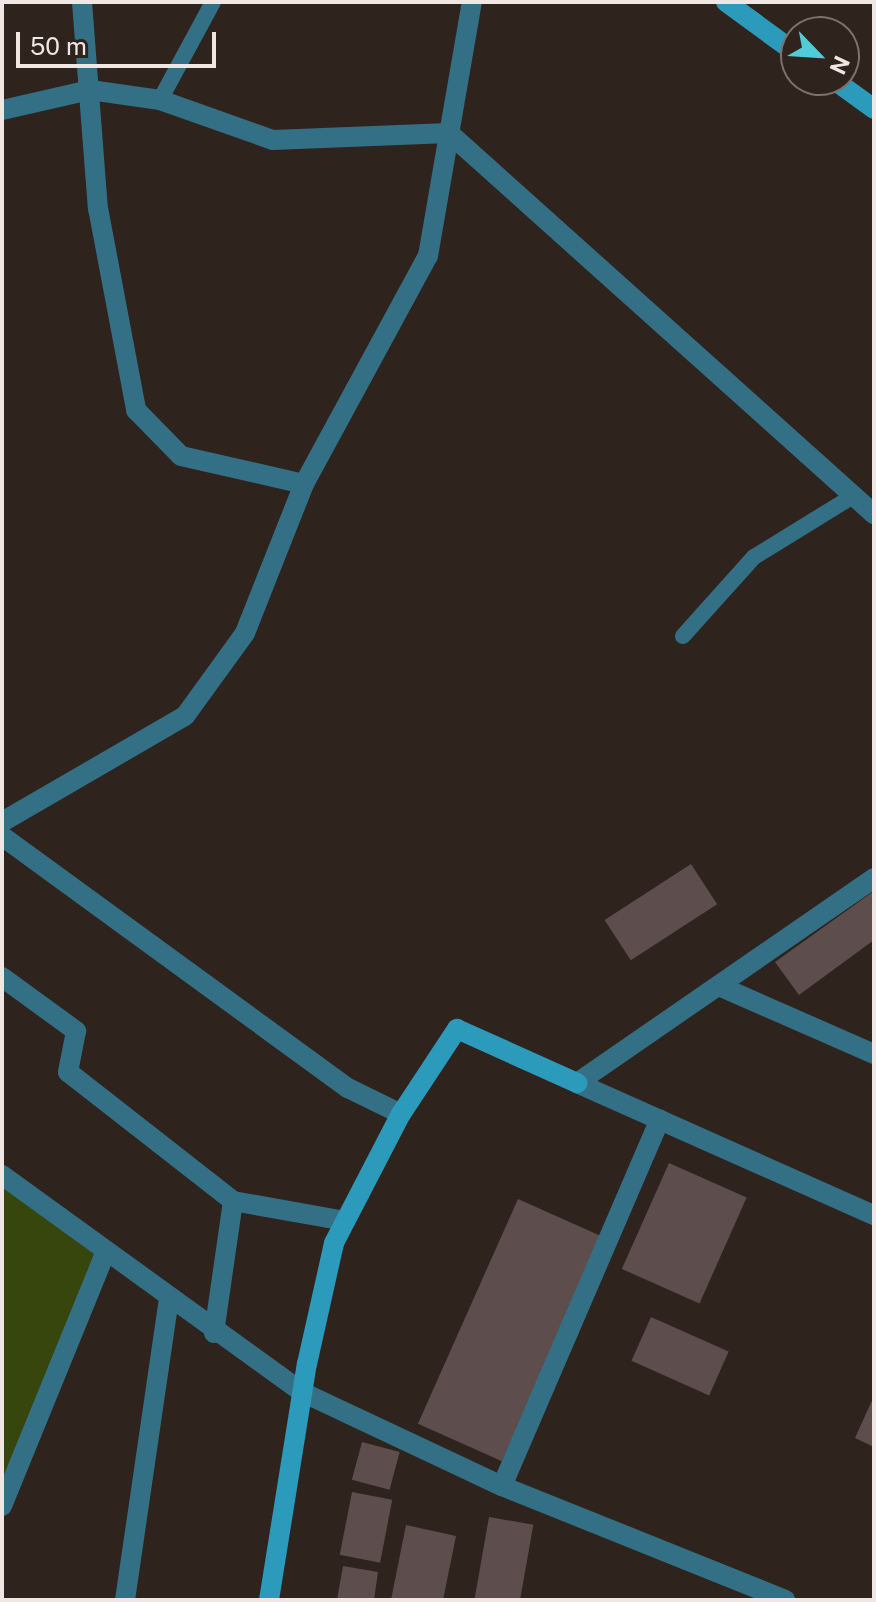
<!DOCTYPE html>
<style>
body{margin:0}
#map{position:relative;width:876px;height:1602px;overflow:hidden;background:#2f231e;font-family:"Public Sans",sans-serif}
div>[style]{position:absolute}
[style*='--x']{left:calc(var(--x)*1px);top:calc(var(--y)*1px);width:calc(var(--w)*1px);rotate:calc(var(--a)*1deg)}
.green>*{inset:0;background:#37460d}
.building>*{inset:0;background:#5d4e4d;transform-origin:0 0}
.lane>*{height:16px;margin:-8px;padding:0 8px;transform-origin:8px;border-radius:8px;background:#337085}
.street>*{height:20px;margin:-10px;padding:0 10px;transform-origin:10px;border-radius:10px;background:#337085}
.secondary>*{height:20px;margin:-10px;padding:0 10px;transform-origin:10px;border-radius:10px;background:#2c9abb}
span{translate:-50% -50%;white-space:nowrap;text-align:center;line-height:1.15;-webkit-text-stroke:8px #2f231e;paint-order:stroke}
.frame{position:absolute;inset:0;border:4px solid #f0e7e4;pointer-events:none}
.north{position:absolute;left:780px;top:16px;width:80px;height:80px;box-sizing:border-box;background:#2f231e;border:2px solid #7c716d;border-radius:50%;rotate:115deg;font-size:22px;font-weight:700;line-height:32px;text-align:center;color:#f0e7e4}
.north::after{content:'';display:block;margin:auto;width:28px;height:36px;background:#52cbd8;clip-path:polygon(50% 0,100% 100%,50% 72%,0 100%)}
.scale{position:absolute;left:16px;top:32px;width:200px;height:36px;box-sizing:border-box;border:4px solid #f0e7e4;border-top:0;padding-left:10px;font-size:24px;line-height:28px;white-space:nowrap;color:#f0e7e4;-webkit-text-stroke:6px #2f231e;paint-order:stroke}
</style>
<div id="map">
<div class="green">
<i style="clip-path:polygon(2px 1175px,106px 1251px,2px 1506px)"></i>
</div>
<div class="building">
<i style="left:691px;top:864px;width:48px;height:103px;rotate:57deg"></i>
<i style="clip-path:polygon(874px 891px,874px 940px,799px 995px,775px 962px)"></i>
<i style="left:669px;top:1163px;width:85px;height:116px;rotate:24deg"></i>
<i style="left:518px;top:1199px;width:92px;height:246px;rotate:24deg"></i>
<i style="left:651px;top:1317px;width:85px;height:48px;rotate:24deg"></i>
<i style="clip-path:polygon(874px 1396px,874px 1447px,855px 1438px)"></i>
<i style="left:362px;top:1442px;width:39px;height:39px;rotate:15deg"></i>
<i style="left:352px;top:1492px;width:41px;height:64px;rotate:11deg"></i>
<i style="left:489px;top:1517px;width:45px;height:84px;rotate:10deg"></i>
<i style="clip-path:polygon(406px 1525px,456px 1536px,443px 1600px,391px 1600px)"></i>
<i style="clip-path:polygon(343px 1566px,378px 1572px,374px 1600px,337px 1600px)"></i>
</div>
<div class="lane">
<i style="--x:160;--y:100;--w:111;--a:-61.6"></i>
<i style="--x:683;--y:636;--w:106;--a:-48.1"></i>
<i style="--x:754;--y:557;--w:116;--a:-31.6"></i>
</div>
<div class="street">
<i style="--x:82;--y:2;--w:207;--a:85.6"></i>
<i style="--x:98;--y:208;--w:206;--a:79.3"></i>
<i style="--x:136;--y:410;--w:64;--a:45.6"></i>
<i style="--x:181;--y:456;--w:126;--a:12.8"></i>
<i style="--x:2;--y:110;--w:90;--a:-12.8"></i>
<i style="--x:90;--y:90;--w:71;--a:8.1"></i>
<i style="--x:160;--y:100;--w:120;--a:19.5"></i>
<i style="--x:273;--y:140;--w:176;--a:-2.3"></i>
<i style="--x:449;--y:133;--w:571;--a:41.88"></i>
<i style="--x:2;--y:822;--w:211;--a:-30.1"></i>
<i style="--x:185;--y:716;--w:102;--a:-54.1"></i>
<i style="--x:245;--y:633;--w:160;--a:-68.4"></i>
<i style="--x:304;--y:484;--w:260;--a:-61.5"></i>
<i style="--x:428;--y:256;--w:258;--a:-80.2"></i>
<i style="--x:2;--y:836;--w:428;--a:36.1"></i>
<i style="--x:348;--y:1088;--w:59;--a:26.1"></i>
<i style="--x:2;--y:977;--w:92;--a:36.1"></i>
<i style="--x:76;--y:1031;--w:42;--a:101"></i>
<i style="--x:68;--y:1072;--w:209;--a:38"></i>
<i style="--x:233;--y:1201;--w:114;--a:10.1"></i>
<i style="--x:719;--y:986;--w:169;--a:23.7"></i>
<i style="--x:577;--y:1083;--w:361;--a:-34.6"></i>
<i style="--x:577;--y:1083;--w:325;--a:24"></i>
<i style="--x:2;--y:1175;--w:370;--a:35.9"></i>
<i style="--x:302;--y:1392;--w:221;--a:25.2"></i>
<i style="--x:502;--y:1486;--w:305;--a:21.9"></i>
<i style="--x:214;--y:1333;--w:133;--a:-81.8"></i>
<i style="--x:502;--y:1486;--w:399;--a:-66.7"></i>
<i style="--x:2;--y:1506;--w:275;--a:-67.8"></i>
<i style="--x:125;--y:1600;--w:303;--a:-81.7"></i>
</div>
<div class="secondary">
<i style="--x:726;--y:2;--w:87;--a:36.1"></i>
<i style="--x:834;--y:80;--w:49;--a:35.9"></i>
<i style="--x:269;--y:1600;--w:239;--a:-80.9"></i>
<i style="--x:307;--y:1364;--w:124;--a:-77.4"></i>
<i style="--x:334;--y:1243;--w:145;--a:-62.6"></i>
<i style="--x:401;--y:1114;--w:102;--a:-56.6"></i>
<i style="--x:457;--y:1029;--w:132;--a:24.2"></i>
</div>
<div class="frame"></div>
<div class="north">N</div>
<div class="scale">50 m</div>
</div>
